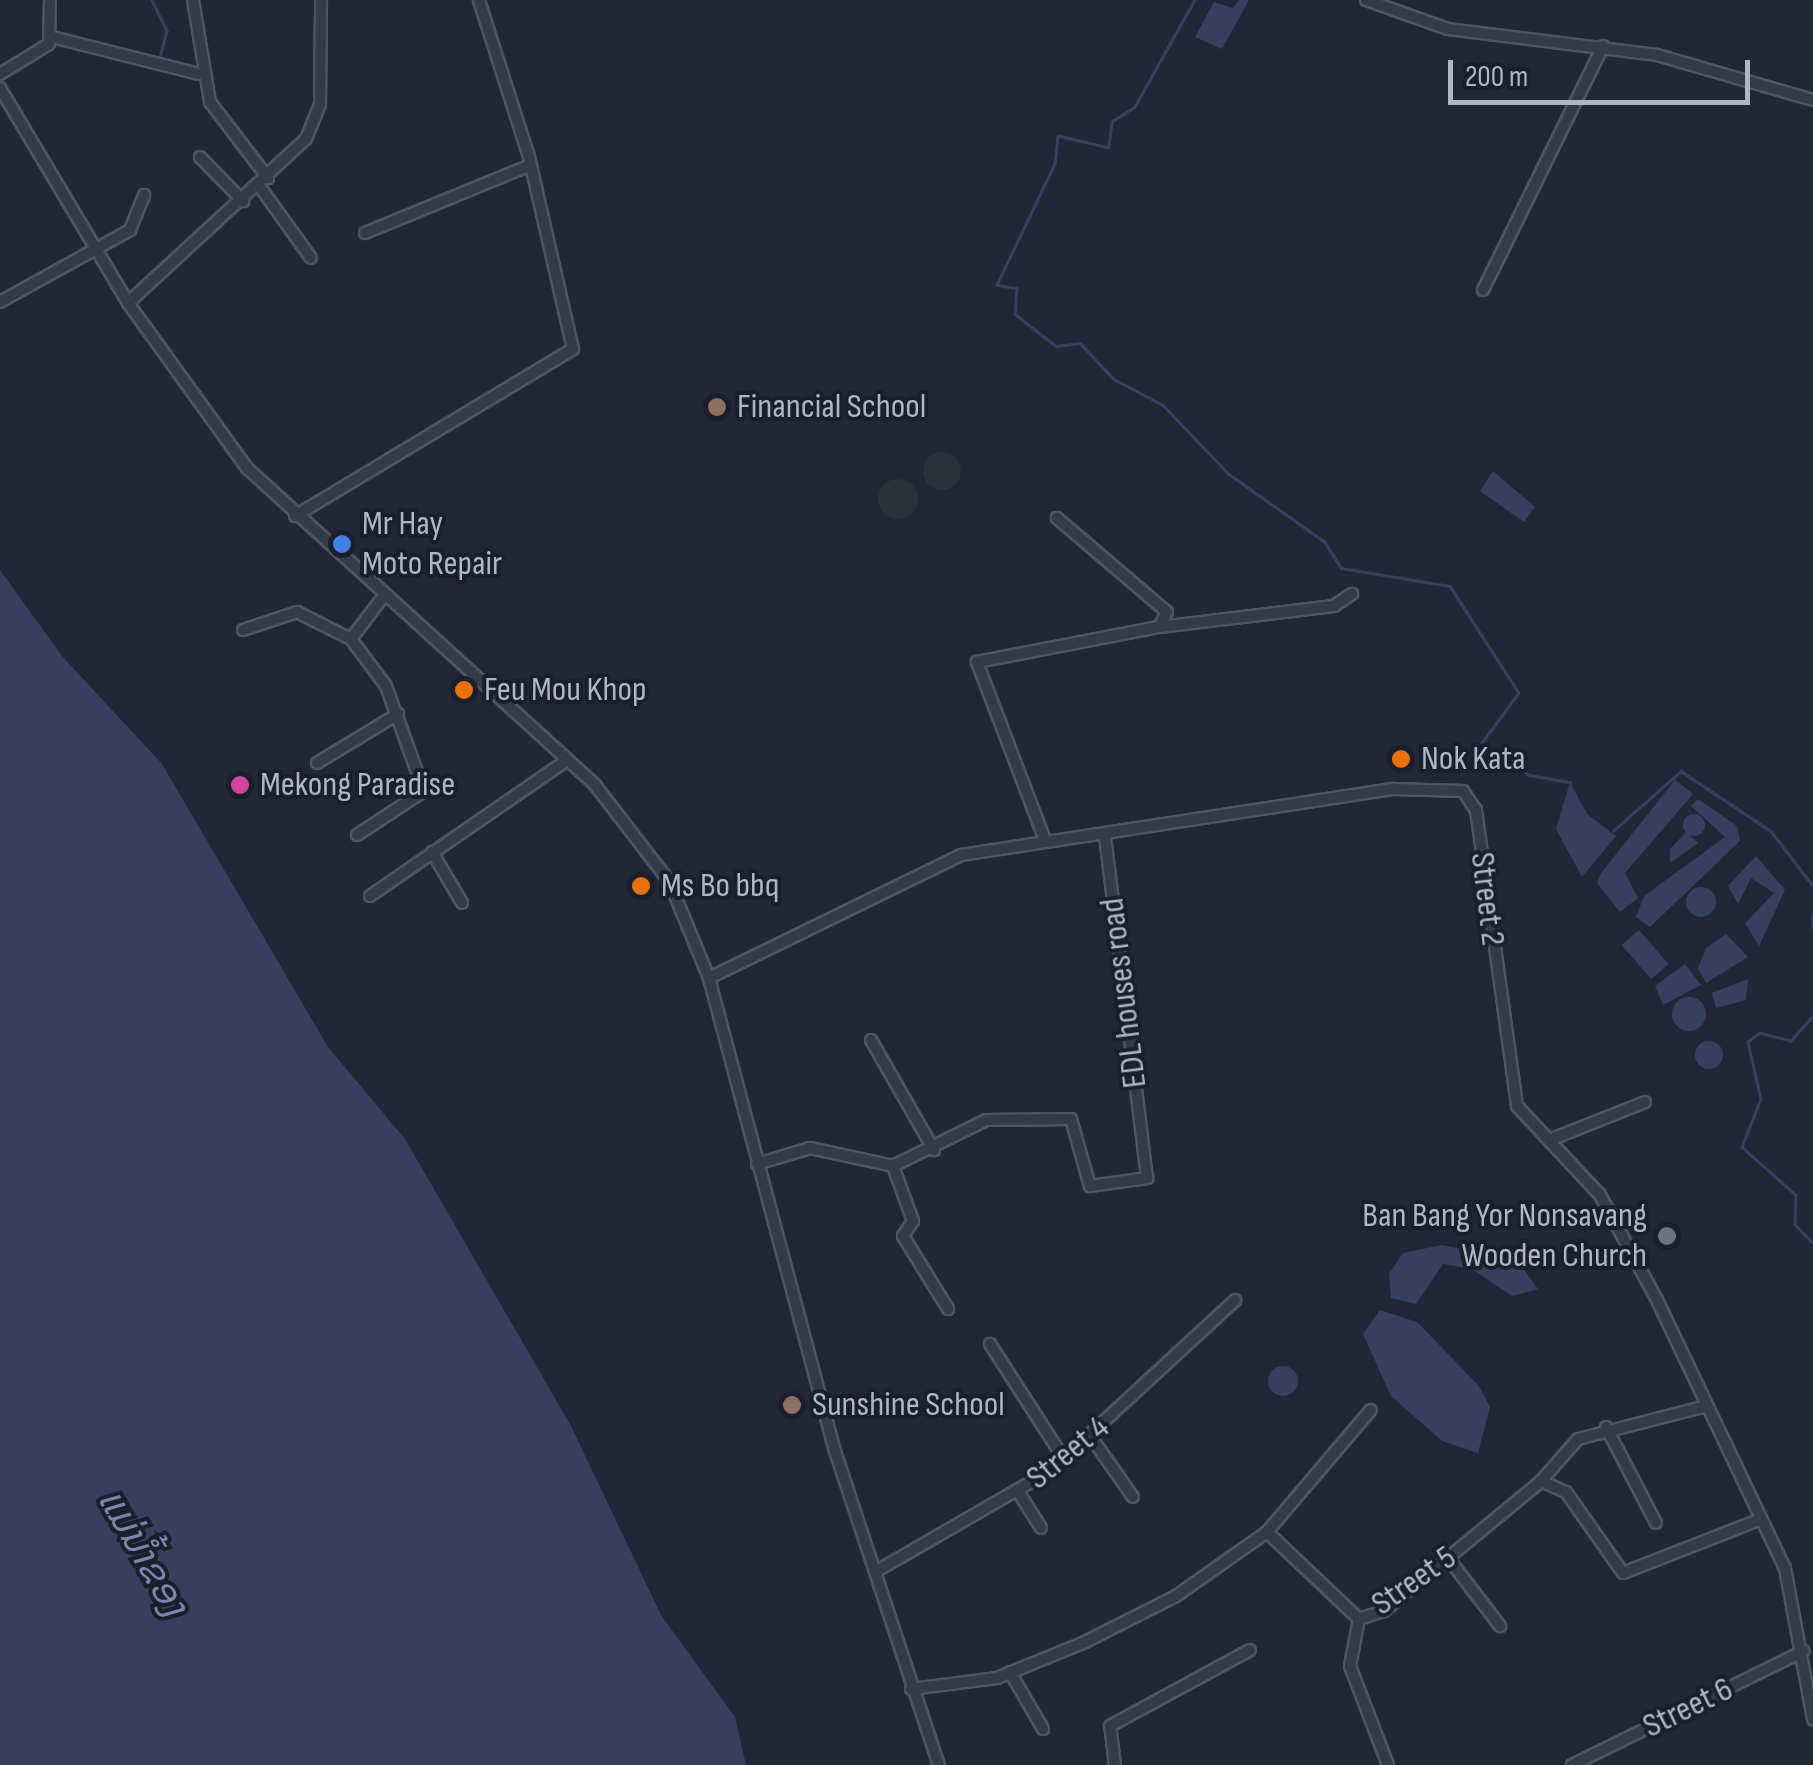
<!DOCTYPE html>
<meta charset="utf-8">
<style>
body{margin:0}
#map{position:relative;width:1813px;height:1765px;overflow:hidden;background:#222737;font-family:"Sofia Sans Condensed","Noto Sans Lao",sans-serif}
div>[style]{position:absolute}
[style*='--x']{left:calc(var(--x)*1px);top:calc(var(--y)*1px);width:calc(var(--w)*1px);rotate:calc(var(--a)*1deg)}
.green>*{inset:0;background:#253439}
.round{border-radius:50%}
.water>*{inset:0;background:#36405e;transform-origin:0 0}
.stream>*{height:2.5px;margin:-1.25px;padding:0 1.25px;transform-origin:1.25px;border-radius:1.25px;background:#36405e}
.roads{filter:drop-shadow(2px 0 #505462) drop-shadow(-2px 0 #505462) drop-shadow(0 2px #505462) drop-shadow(0 -2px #505462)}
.minor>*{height:10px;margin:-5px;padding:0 5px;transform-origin:5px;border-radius:5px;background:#353948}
.dots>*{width:28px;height:28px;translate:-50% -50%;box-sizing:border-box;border:5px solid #1b1f2c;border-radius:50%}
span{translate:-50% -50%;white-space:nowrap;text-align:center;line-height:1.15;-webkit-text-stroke:8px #1b1f2c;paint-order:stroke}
.poi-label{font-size:35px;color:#b0b4c4}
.left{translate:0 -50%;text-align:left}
.right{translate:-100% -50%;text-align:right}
.street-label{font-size:35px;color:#b0b4c4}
.water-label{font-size:38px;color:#7986ab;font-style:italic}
.scale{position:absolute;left:1448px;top:60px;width:302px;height:45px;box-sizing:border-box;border:5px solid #b0b4c4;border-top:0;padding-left:12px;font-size:30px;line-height:35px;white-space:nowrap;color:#b0b4c4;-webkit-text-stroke:8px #1b1f2c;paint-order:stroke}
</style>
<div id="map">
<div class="green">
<i class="round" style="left:923px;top:452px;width:38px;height:38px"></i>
<i class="round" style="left:878px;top:479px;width:40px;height:40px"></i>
</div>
<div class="water">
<i style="clip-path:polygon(1239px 0,1249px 0,1222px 49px,1195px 37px,1214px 2px,1233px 8px)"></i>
<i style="clip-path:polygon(1493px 471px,1535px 507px,1524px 522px,1480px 491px)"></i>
<i style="clip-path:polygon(0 570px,62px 656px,162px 764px,328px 1047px,405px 1139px,571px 1426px,661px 1615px,735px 1717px,746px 1765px,0 1765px)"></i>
<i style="clip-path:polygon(1675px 780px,1693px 794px,1625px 873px,1638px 898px,1620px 912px,1597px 883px,1601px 873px)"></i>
<i style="clip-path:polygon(1570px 782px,1587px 814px,1616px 836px,1582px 877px,1556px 829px)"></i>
<i style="clip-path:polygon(1698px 799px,1737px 826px,1740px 841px,1650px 927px,1636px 917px,1644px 896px,1725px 837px,1691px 806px)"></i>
<i class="round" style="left:1683px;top:814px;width:22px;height:22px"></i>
<i style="clip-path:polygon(1686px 832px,1698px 843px,1670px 863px,1670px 849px)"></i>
<i style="clip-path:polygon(1756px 856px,1785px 890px,1759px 946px,1745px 923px,1774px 893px,1751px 878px,1738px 904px,1728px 886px)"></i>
<i class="round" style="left:1686px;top:887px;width:30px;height:30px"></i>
<i style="left:1639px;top:930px;width:45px;height:23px;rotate:49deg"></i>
<i style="clip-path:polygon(1726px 934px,1748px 957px,1706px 983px,1698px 968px,1706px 948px)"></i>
<i style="clip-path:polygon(1685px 964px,1701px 985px,1663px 1005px,1655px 986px)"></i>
<i style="clip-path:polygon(1748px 979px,1746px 1000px,1716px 1008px,1712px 993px)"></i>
<i class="round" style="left:1672px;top:997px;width:34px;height:34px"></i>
<i class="round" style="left:1695px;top:1041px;width:28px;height:28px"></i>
<i style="clip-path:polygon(1442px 1245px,1518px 1261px,1538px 1289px,1512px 1296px,1472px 1269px,1443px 1264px,1416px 1304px,1391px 1298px,1389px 1274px,1403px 1253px)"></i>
<i style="clip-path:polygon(1380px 1310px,1417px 1322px,1479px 1386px,1490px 1407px,1478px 1453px,1442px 1441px,1391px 1396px,1363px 1334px)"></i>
<i class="round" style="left:1268px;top:1366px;width:30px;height:30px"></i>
</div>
<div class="stream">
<i style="--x:152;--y:0;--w:34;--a:64"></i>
<i style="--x:167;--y:31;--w:31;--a:105"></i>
<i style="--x:1195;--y:0;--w:123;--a:119.3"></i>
<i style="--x:1135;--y:107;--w:27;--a:147"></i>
<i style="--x:1112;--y:122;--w:26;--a:97"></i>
<i style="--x:1109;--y:148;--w:52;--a:-166.8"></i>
<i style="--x:1058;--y:136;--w:28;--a:96"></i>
<i style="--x:1055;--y:164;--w:134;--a:115.6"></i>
<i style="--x:997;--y:285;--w:20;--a:9"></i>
<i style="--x:1017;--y:288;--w:26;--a:94"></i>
<i style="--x:1015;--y:314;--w:52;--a:38"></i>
<i style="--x:1056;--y:346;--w:24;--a:-7"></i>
<i style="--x:1080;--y:343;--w:50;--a:46.6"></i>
<i style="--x:1114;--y:379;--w:55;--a:28"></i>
<i style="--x:1163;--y:405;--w:95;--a:46.3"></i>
<i style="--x:1229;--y:474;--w:118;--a:35.3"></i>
<i style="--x:1325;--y:542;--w:31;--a:58"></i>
<i style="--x:1341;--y:568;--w:110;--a:9.4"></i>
<i style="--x:1450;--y:586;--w:127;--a:57.2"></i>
<i style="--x:1519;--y:693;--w:62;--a:126.5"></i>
<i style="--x:1482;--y:743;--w:57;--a:34.2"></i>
<i style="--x:1529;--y:775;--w:42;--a:9.7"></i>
<i style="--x:1613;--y:831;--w:91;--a:-41.4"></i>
<i style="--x:1681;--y:771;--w:108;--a:33.7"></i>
<i style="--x:1771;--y:831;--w:69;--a:52.6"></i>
<i style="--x:1813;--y:915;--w:13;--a:90"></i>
<i style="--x:1813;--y:1016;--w:33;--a:131"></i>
<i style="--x:1791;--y:1041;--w:32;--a:-166"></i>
<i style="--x:1760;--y:1033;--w:15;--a:143"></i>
<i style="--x:1748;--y:1042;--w:58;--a:77.2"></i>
<i style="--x:1761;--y:1099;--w:52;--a:111.6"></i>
<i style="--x:1742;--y:1147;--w:72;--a:41.6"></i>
<i style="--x:1796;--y:1195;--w:29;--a:92"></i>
<i style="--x:1795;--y:1224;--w:26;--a:47"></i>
</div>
<div class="roads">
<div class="minor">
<i style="--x:193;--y:0;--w:103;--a:80.5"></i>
<i style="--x:210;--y:102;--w:96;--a:52.7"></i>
<i style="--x:1366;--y:0;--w:87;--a:19.5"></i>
<i style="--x:1448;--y:29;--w:211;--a:7.1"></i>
<i style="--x:1657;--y:55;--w:162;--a:16.1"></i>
<i style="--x:52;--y:37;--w:152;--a:14.1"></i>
<i style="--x:0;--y:74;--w:57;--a:-31.5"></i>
<i style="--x:49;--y:44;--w:44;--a:-88.7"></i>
<i style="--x:0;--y:88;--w:250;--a:59.2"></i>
<i style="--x:128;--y:303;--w:203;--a:54.2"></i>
<i style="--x:247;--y:468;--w:471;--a:42.3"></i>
<i style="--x:595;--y:785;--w:121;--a:52.4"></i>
<i style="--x:669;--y:881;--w:105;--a:67.6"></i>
<i style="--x:709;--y:978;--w:489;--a:75.1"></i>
<i style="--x:835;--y:1451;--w:331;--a:71.7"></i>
<i style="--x:200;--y:157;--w:62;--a:45.7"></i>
<i style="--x:260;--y:187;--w:87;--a:54.3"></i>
<i style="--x:365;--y:233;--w:179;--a:-22.3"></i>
<i style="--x:1483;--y:290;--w:272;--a:-63.8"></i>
<i style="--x:0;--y:302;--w:149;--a:-29"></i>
<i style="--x:130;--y:230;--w:38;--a:-68"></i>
<i style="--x:128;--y:303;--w:242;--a:-42.7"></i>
<i style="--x:306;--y:139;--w:38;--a:-68"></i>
<i style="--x:320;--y:104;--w:104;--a:-89.4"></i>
<i style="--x:295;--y:516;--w:324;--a:-31"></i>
<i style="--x:573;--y:349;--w:197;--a:-102.9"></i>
<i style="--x:529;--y:157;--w:165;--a:-107.7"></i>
<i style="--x:1160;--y:627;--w:175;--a:-6.9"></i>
<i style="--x:1334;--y:606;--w:22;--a:-34"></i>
<i style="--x:243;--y:630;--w:57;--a:-18.4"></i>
<i style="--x:297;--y:612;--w:60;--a:26.6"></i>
<i style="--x:317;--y:763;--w:95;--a:-31.2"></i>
<i style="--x:357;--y:835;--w:80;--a:-33.3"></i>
<i style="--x:424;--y:791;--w:112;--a:-109.9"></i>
<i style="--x:386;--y:686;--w:59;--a:-126.7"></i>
<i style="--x:351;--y:639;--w:53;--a:-52.7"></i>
<i style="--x:1045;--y:840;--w:191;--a:-110.9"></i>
<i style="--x:977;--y:662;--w:185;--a:-10.9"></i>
<i style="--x:1159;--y:627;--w:17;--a:-62"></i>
<i style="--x:1167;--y:612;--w:145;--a:-139.5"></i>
<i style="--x:432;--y:852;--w:59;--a:59.5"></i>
<i style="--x:370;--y:896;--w:238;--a:-34.6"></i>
<i style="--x:709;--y:978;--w:280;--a:-26"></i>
<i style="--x:961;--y:855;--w:438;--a:-8.7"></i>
<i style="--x:1394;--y:789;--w:69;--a:1.7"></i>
<i style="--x:1463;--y:791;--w:23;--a:56"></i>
<i style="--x:1476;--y:810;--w:299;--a:82.1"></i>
<i style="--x:1517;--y:1106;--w:122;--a:47"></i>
<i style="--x:1600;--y:1195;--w:119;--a:61.5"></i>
<i style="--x:1657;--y:1300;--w:297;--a:64.5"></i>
<i style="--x:1785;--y:1568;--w:154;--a:79.5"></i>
<i style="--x:871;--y:1040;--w:127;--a:60.2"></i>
<i style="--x:1552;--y:1139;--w:100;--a:-21.7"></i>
<i style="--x:757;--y:1164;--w:55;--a:-16.8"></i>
<i style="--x:810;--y:1148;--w:85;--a:12.2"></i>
<i style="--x:893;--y:1166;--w:104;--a:-26.3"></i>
<i style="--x:986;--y:1120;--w:85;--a:-0.7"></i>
<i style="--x:1071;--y:1119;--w:70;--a:74.2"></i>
<i style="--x:1090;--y:1186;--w:58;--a:-8"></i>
<i style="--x:1147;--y:1178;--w:347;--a:-97"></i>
<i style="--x:893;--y:1166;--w:59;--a:70"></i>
<i style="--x:913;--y:1221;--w:18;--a:124"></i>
<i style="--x:903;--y:1236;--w:86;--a:58.3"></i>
<i style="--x:990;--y:1344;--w:137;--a:57.2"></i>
<i style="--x:1606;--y:1427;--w:108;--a:62.5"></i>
<i style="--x:1091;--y:1437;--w:73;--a:55"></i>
<i style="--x:1541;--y:1481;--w:27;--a:24"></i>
<i style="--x:1566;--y:1492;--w:99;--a:54.9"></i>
<i style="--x:1623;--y:1573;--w:146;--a:-21.3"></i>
<i style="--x:1019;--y:1493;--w:41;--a:57.8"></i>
<i style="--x:1267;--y:1532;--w:160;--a:-49.6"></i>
<i style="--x:1448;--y:1558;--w:86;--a:52.6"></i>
<i style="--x:875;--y:1572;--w:202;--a:-30"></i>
<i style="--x:1050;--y:1471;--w:252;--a:-42.7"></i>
<i style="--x:1359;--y:1619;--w:48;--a:100.8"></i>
<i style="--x:1350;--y:1666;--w:106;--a:69"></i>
<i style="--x:1010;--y:1672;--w:66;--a:59.9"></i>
<i style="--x:911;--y:1689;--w:87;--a:-7.3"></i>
<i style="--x:997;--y:1678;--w:95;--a:-22.2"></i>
<i style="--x:1085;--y:1642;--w:102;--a:-26.8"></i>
<i style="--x:1176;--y:1596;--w:111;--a:-35.1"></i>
<i style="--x:1267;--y:1532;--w:127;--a:43.4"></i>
<i style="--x:1359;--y:1619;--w:26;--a:-18"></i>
<i style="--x:1384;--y:1611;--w:204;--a:-39.6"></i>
<i style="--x:1541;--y:1481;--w:56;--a:-48.6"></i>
<i style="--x:1578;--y:1439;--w:129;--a:-14.4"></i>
<i style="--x:1115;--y:1765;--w:39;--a:-97"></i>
<i style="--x:1110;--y:1726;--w:159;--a:-28.5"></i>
<i style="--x:1572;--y:1765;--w:258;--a:-26.2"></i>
</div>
</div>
<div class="dots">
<i style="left:717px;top:407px;background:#8d6e63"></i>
<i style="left:342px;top:544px;background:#3f7fe0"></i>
<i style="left:464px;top:690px;background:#e8710a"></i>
<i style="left:1401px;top:759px;background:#e8710a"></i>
<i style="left:240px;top:785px;background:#d1479c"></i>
<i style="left:641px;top:886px;background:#e8710a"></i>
<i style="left:1667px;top:1236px;background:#6b7280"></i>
<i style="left:792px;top:1405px;background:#8d6e63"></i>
</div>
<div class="poi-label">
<span class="left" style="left:737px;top:407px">Financial School</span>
<span class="left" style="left:362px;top:544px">Mr Hay<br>Moto Repair</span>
<span class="left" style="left:484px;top:690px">Feu Mou Khop</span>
<span class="left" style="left:1421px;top:759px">Nok Kata</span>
<span class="left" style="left:260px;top:785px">Mekong Paradise</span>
<span class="left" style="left:661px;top:886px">Ms Bo bbq</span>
<span class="right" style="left:1647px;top:1236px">Ban Bang Yor Nonsavang<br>Wooden Church</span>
<span class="left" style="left:812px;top:1405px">Sunshine School</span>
</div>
<div class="street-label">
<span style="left:1487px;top:899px;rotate:83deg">Street 2</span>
<span style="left:1124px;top:993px;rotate:-97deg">EDL houses road</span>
<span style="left:1068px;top:1453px;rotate:-39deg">Street 4</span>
<span style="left:1414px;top:1581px;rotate:-35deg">Street 5</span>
<span style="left:1688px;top:1708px;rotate:-26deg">Street 6</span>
</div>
<div class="water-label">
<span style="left:142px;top:1553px;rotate:60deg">ແມ່ນ້ຳຂອງ</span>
</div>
<div class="scale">200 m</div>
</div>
